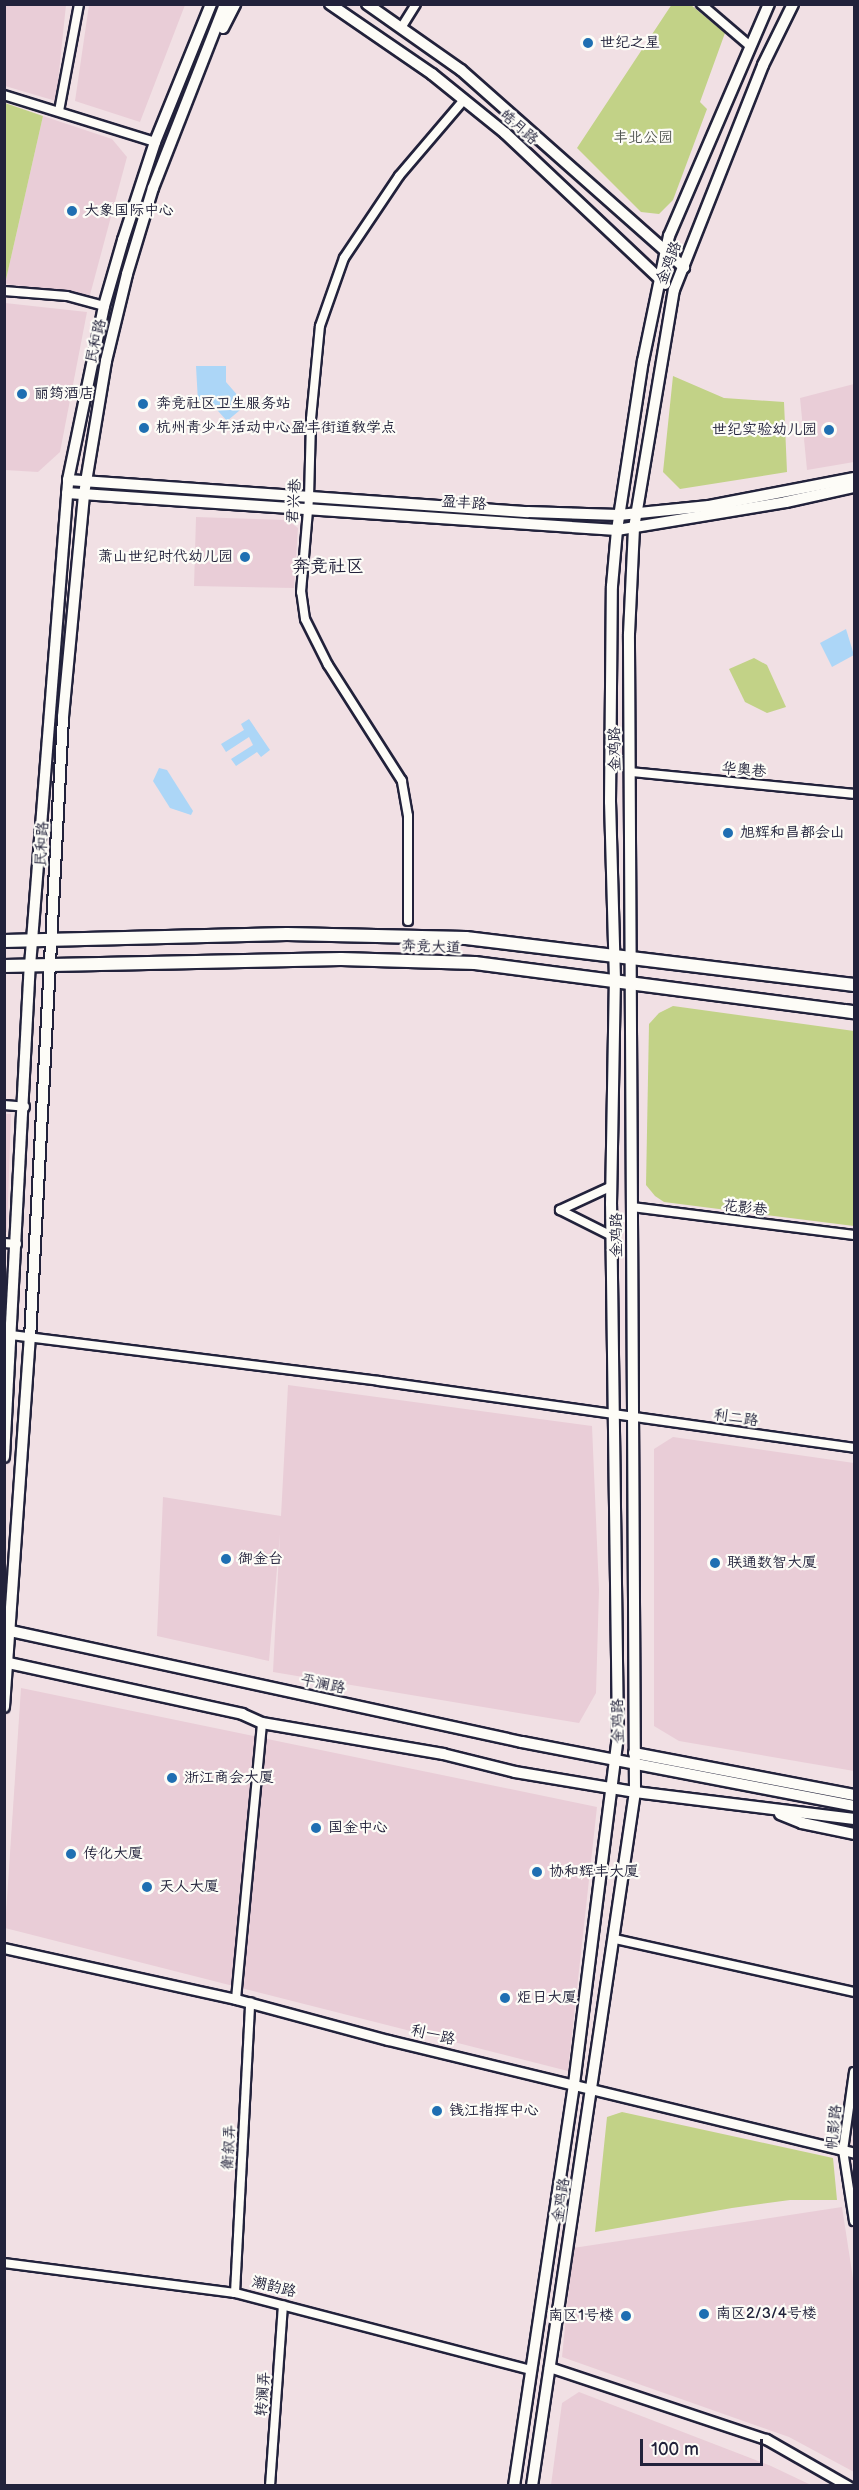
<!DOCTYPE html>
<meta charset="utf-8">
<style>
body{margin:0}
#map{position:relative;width:859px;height:2490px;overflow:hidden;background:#f1e0e4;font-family:"Balsamiq Sans","LXGW WenKai TC",sans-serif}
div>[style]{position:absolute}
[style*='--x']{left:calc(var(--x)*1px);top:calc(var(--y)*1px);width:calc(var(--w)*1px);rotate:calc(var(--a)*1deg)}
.built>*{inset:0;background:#e9cdd7}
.green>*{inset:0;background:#c2d287}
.water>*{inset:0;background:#acd6f7}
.roads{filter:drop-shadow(2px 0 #22223b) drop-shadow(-2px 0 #22223b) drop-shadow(0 2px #22223b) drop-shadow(0 -2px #22223b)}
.minor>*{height:8px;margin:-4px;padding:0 4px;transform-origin:4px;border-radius:4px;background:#fdfcf7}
.tertiary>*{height:9px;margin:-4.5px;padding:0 4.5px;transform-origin:4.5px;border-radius:4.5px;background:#fdfcf7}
.secondary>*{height:10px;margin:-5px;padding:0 5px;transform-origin:5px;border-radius:5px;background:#fdfcf7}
.primary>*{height:12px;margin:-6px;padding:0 6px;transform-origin:6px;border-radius:6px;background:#fdfcf7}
.dots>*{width:16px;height:16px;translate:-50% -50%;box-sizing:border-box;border:3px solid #fdfcf7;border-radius:50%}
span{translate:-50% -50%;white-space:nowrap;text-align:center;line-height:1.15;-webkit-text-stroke:4.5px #fdfcf7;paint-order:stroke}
.poi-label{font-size:15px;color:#22223b}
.left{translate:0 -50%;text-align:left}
.right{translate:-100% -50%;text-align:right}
.street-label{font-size:15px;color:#22223b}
.park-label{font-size:15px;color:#525752}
.quarter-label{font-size:18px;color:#22223b}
.frame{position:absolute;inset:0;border:6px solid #22223b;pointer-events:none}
.scale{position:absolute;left:640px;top:2439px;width:123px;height:27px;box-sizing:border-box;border:3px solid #22223b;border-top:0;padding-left:8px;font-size:18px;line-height:21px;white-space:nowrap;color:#22223b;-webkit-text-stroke:4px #fdfcf7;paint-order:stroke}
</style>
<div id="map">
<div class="built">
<i style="clip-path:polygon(4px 5px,66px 5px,56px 101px,5px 86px)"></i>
<i style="clip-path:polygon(89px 5px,185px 5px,140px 122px,75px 101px)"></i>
<i style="clip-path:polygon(43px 116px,112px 139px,127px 157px,90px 295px,5px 284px)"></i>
<i style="clip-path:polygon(5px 303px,87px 312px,60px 452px,38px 472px,5px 470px)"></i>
<i style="clip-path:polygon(854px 384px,854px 462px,807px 470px,800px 398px)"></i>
<i style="clip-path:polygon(196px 517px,287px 520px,298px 528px,294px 588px,194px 586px)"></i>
<i style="clip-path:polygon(4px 1114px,11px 1114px,7px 1232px,4px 1232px)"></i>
<i style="clip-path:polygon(288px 1385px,592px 1426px,599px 1590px,596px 1693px,579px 1723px,273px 1672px,280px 1534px,269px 1661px,157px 1636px,163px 1497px,281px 1516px)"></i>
<i style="clip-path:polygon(673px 1437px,854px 1463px,854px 1771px,679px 1741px,654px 1726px,654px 1449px)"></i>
<i style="clip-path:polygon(21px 1688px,597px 1807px,568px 2071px,5px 1928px)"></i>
<i style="clip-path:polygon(842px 2207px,854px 2285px,854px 2472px,789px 2437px,562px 2357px,573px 2248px)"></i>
<i style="clip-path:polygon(579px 2392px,771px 2466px,811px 2485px,551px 2485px,562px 2403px)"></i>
</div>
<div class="green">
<i style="clip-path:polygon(672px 4px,691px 5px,725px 33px,700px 102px,707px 109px,673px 200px,659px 214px,641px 212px,577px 148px)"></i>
<i style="clip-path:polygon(5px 103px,43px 116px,5px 284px,4px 284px)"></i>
<i style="clip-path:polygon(673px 376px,724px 398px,784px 402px,787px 472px,680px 489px,663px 472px)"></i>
<i style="clip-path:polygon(754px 658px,767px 665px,786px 707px,767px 713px,745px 702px,729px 669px)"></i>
<i style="clip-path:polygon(673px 1006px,854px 1031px,854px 1226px,664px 1202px,655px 1196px,646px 1185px,649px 1024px,659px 1013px)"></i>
<i style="clip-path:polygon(622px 2112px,833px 2158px,837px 2200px,790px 2200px,732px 2208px,595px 2232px,607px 2117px)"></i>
</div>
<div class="water">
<i style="clip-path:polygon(196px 366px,226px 366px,226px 382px,246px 405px,227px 421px,210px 402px,198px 402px)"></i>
<i style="clip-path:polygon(846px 629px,854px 655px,832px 667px,820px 643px)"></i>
<i style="clip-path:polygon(249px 719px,270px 750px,261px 757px,257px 752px,236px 766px,231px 759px,253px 745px,249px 737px,226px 752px,221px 744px,244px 730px,241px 724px)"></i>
<i style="clip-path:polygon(159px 768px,167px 770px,193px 811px,191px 815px,170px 808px,153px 781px)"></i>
</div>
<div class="roads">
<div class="minor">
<i style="--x:701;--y:4;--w:65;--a:40.6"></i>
<i style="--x:401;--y:28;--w:28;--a:-58"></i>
<i style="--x:4;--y:95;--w:158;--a:17.3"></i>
<i style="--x:59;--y:111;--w:109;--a:-79.4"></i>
<i style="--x:4;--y:291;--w:63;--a:4.5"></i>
<i style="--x:67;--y:296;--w:38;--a:15"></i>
<i style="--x:631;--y:772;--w:224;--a:5.6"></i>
<i style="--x:408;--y:921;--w:105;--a:-90"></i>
<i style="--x:408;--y:816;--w:36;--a:-100"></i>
<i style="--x:402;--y:781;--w:138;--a:-122.5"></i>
<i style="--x:328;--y:665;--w:51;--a:-116.6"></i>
<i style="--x:305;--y:619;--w:27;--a:-98"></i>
<i style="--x:301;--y:592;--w:94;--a:-85.1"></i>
<i style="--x:309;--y:498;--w:79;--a:-88.5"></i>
<i style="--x:311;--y:419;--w:93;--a:-84.5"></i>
<i style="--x:320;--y:326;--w:72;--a:-70.6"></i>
<i style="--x:344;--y:258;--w:99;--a:-56.1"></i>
<i style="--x:399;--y:176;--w:100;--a:-49.5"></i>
<i style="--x:4;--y:1105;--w:21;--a:5"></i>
<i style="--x:632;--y:1207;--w:224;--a:7.2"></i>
<i style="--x:560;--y:1210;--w:58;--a:26.6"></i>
<i style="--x:560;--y:1210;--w:57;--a:-24.8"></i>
<i style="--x:4;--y:1243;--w:13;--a:4"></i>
<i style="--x:11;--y:1335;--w:371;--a:7.1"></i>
<i style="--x:379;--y:1381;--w:480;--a:8"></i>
<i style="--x:615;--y:1939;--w:245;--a:12.5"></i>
<i style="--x:236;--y:1999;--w:277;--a:-84.6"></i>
<i style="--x:854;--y:2072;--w:79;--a:98"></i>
<i style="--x:843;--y:2150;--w:72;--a:81.2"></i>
<i style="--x:4;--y:2263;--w:233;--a:7.4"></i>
<i style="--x:235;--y:2293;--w:306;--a:14.6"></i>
<i style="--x:235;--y:2293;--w:291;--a:-87"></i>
<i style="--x:270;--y:2486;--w:181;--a:-85.9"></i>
</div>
<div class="tertiary">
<i style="--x:4;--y:1948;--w:238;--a:12.4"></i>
<i style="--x:236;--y:1999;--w:157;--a:15.1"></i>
<i style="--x:388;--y:2040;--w:480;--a:13.6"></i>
<i style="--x:549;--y:2367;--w:229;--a:18.4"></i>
<i style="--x:766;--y:2439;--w:95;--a:29.8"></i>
</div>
<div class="secondary">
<i style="--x:330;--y:4;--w:124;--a:34.5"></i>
<i style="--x:432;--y:74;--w:94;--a:38.9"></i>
<i style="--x:505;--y:133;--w:220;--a:43.3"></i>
<i style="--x:367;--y:4;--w:115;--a:35.1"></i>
<i style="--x:461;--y:70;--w:298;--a:41.5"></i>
<i style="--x:223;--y:28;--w:27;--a:-63"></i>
<i style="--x:68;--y:480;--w:461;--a:4"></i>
<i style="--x:528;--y:512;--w:91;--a:1.9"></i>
<i style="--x:619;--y:515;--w:90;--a:-5.7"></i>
<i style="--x:709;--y:506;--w:148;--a:-10.9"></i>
<i style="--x:67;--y:493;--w:551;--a:3.85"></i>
<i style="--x:617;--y:530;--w:171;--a:-9.4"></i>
<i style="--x:786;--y:502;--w:70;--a:-12.4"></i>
<i style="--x:4;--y:1457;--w:492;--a:-87"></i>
<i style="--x:30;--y:966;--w:487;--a:-85.5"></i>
<i style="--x:68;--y:480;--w:178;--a:-78.3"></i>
<i style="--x:104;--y:306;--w:69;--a:-73.9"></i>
<i style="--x:123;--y:240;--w:103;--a:-71.9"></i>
<i style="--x:155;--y:142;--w:149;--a:-67.9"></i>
<i style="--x:6;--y:1630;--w:528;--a:12.25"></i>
<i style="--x:522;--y:1742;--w:338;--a:10.9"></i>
<i style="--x:4;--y:1662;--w:244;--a:12.3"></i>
<i style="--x:242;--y:1714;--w:22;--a:24"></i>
<i style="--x:262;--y:1723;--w:184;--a:9.7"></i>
<i style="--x:443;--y:1754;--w:74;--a:14"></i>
<i style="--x:515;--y:1772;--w:122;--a:9.5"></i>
<i style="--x:635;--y:1792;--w:221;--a:7"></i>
<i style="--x:4;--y:1707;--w:369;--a:-86"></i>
<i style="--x:30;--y:1339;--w:623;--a:-86.96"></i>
<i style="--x:63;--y:717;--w:224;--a:-84.6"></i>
<i style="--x:84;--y:494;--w:135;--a:-80.6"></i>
<i style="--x:106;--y:361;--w:89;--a:-76.4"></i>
<i style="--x:127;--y:274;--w:90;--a:-73.2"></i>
<i style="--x:153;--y:188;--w:198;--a:-68.6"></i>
<i style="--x:634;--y:1753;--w:224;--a:10.8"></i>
<i style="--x:780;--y:1814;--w:24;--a:22"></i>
<i style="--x:802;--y:1823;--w:53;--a:11.9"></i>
<i style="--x:514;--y:2486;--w:406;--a:-81.5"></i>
<i style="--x:574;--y:2084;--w:351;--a:-82.8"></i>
<i style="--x:618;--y:1736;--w:532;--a:-90.75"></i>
<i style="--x:611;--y:1204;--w:224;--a:-89"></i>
<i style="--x:615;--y:980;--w:178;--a:-91.6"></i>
<i style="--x:610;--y:802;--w:216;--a:-89.5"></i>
<i style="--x:612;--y:586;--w:56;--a:-84.9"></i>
<i style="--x:617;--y:530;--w:171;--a:-81.3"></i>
<i style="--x:643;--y:361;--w:128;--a:-78.3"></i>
<i style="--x:669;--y:236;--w:253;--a:-66.7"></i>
<i style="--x:532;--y:2486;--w:702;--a:-81.56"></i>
<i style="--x:635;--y:1792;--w:1158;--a:-90.3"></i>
<i style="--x:629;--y:634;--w:106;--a:-87.3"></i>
<i style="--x:634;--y:528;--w:241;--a:-80.5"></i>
<i style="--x:674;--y:290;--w:242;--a:-68.4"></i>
<i style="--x:763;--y:65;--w:68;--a:-63.8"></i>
</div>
<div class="primary">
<i style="--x:4;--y:941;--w:283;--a:-1.4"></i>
<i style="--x:287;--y:934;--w:179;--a:1.3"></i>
<i style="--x:466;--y:938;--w:391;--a:6.9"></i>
<i style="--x:4;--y:966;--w:337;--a:-1.2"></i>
<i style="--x:341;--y:959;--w:134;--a:1.7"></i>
<i style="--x:475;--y:963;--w:382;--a:7.4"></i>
</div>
</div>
<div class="dots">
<i style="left:588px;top:43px;background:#1f6fb2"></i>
<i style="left:72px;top:211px;background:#1f6fb2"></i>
<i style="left:22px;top:394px;background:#1f6fb2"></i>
<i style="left:143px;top:404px;background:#1f6fb2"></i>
<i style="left:144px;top:428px;background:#1f6fb2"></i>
<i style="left:829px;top:430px;background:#1f6fb2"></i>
<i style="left:245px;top:557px;background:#1f6fb2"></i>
<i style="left:728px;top:833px;background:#1f6fb2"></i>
<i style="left:226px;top:1559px;background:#1f6fb2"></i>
<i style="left:715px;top:1563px;background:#1f6fb2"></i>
<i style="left:172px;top:1778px;background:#1f6fb2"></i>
<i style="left:316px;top:1828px;background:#1f6fb2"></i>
<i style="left:71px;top:1854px;background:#1f6fb2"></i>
<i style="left:537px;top:1872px;background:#1f6fb2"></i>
<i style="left:147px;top:1887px;background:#1f6fb2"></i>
<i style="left:505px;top:1998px;background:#1f6fb2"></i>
<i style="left:437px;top:2111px;background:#1f6fb2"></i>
<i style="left:704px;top:2314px;background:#1f6fb2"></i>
<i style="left:626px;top:2316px;background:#1f6fb2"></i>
</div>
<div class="poi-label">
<span class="left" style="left:600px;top:43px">世纪之星</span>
<span class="left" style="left:84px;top:211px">大象国际中心</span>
<span class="left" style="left:34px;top:394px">丽筠酒店</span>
<span class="left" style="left:156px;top:404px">奔竞社区卫生服务站</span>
<span class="left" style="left:156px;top:428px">杭州青少年活动中心盈丰街道教学点</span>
<span class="right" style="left:817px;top:430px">世纪实验幼儿园</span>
<span class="right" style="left:233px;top:557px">萧山世纪时代幼儿园</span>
<span class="left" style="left:740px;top:833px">旭辉和昌都会山</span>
<span class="left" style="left:238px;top:1559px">御金台</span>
<span class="left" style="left:727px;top:1563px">联通数智大厦</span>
<span class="left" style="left:184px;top:1778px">浙江商会大厦</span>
<span class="left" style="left:328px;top:1828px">国金中心</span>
<span class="left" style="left:83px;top:1854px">传化大厦</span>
<span class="left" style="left:549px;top:1872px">协和辉丰大厦</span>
<span class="left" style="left:159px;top:1887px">天人大厦</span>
<span class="left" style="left:517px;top:1998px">炬日大厦</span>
<span class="left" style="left:449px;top:2111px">钱江指挥中心</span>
<span class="left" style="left:716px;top:2314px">南区2/3/4号楼</span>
<span class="right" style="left:614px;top:2316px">南区1号楼</span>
</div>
<div class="street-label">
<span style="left:519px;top:127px;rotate:41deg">皓月路</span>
<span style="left:669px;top:263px;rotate:-69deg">金鸡路</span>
<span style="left:96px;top:341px;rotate:-77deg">民和路</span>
<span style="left:294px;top:501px;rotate:-86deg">君兴巷</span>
<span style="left:464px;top:503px;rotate:4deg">盈丰路</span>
<span style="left:615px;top:749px;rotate:-91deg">金鸡路</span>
<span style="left:744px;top:770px;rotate:5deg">华奥巷</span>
<span style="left:42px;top:844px;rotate:-87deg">民和路</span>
<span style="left:431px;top:947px;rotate:2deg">奔竞大道</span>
<span style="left:745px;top:1208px;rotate:7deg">花影巷</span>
<span style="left:617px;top:1235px;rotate:-90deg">金鸡路</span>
<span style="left:736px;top:1418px;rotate:8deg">利二路</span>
<span style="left:323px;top:1684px;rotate:12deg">平澜路</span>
<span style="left:618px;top:1721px;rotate:-91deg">金鸡路</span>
<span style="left:433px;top:2035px;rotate:13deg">利一路</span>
<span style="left:834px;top:2127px;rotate:-84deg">帆影路</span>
<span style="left:229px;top:2147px;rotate:-87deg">衡叙弄</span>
<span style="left:561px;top:2200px;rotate:-81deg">金鸡路</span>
<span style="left:274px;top:2287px;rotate:14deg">潮韵路</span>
<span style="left:263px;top:2394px;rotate:-86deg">转澜弄</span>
</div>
<div class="park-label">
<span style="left:643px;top:138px">丰北公园</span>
</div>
<div class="quarter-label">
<span style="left:328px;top:567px">奔竞社区</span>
</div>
<div class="frame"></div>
<div class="scale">100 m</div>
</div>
